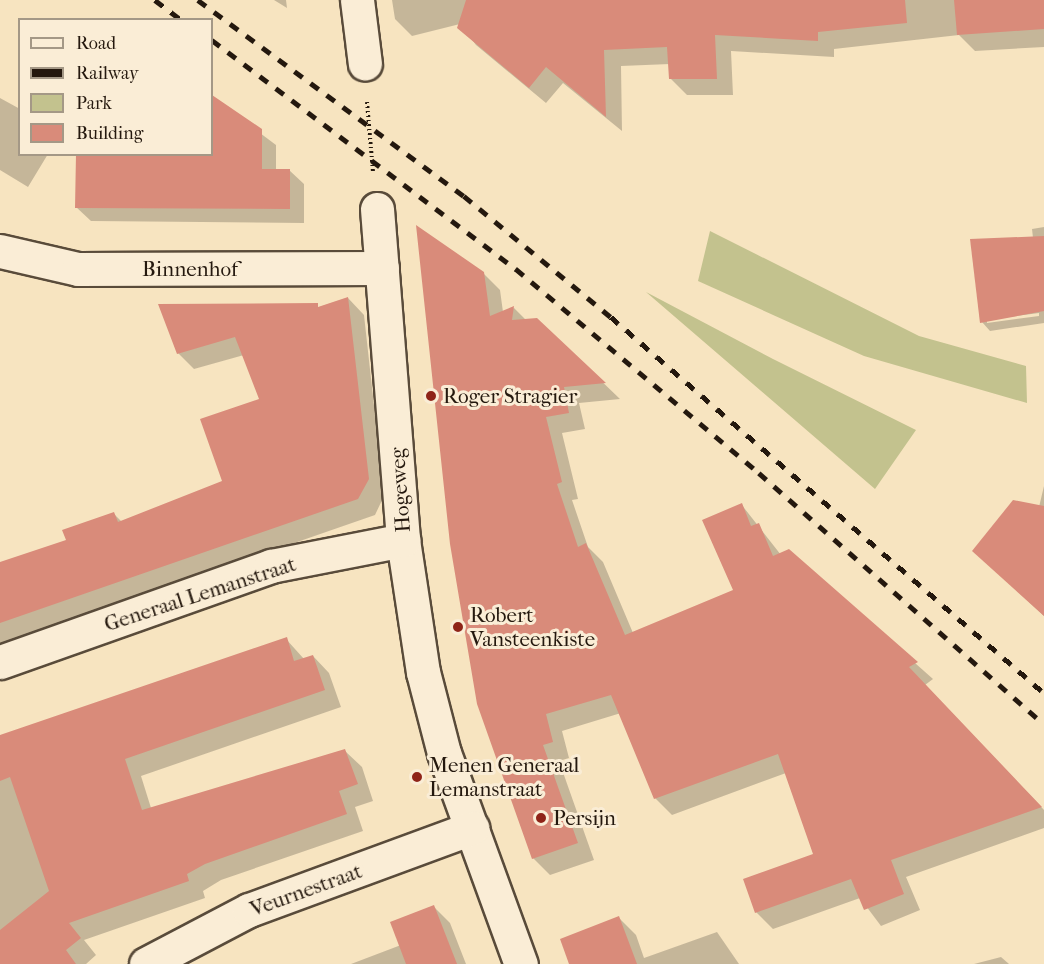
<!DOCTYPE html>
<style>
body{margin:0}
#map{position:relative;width:1044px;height:964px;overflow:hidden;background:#f7e4c0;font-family:"IM FELL French Canon",serif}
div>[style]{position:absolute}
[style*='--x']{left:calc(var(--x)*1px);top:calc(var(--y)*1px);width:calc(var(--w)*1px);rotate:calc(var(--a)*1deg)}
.green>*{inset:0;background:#c3c28e}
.shadow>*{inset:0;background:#0003}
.building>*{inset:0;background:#d98b7a}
.path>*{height:4px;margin-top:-2px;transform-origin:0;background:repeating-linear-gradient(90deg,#24180e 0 1.5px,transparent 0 4.5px)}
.roads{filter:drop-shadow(2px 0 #594b3a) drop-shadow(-2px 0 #594b3a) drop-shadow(0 2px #594b3a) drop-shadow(0 -2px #594b3a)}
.street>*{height:33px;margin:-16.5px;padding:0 16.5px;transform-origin:16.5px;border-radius:16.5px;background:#faedd6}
.rail>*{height:4.5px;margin-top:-2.25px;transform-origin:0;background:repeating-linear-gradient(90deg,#24180e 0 10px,transparent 0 20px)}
.dots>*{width:16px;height:16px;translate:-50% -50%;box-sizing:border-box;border:3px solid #faedd6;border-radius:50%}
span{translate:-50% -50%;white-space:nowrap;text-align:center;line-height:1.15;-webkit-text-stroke:6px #faedd6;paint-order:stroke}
.street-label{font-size:21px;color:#24180e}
.poi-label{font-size:21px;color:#24180e}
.left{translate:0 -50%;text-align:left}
.legend{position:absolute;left:18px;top:18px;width:195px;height:138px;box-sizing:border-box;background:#faedd6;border:2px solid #a49886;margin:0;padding:8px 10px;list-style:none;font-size:18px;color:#24180e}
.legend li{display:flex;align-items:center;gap:12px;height:30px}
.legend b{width:30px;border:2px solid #a49886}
</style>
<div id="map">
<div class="green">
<i style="clip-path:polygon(710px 231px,919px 336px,1026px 366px,1027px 403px,864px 356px,698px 281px)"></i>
<i style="clip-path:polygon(646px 292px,773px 359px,916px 430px,875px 489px)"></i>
</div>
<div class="shadow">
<i style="clip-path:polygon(274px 0,286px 0,287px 8px)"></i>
<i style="clip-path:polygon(392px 0,1044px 0,1044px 47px,975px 51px,959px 35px,834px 49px,834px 57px,731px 51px,733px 95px,687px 95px,670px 78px,670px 64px,621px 66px,622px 131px,563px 83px,546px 103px,476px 45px,460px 24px,412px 36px,395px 19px)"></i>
<i style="clip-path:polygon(212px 97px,276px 145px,276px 170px,289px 170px,304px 184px,304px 223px,91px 221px,76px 207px,212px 154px)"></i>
<i style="clip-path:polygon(0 98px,20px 109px,20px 154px,48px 154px,28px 187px,0 170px)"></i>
<i style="clip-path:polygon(evenodd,1044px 227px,1044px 323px,990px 331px,982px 322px,1033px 238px,1032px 229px,1044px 227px,1039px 313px,1039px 316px,987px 323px,987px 320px,1039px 313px)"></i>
<i style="clip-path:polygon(483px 273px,500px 290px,503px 312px,514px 308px,526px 320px,537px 319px,620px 399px,579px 403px,585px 429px,562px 433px,578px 499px,572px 500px,588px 547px,603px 562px,633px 633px,734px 591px,741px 504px,781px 555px,789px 551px,933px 679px,925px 685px,1044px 810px,1044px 828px,906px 877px,920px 910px,881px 926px,860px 898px,773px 929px,756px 912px,814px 855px,786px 773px,672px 815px,655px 798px,621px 713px,562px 731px,569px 758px,559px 761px,594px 860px,550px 875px,533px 858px)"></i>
<i style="clip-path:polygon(348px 298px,364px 315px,384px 496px,375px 515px,0 645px,0 563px,68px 541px,114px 514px,122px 522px,224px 481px,261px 400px,244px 355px,194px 369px,178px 353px)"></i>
<i style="clip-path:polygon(1044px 486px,1044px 616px,974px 551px,1039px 507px)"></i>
<i style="clip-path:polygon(286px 639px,304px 659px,313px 656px,329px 673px,341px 707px,141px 776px,151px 808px,345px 751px,362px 767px,373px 801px,355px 807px,363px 831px,221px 880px,203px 891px,205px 898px,84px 940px,96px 955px,86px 964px,0 964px,0 737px)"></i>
<i style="clip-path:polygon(434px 907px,450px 923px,466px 964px,351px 964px,401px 945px)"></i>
<i style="clip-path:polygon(619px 918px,636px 935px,644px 958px,717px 932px,739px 964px,572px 964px)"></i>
<i style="clip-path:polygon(1001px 957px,1009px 964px,974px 964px)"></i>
</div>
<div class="building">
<i style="clip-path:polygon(466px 0,905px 0,907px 23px,818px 32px,818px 41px,715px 35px,717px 79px,669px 79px,667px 47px,604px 50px,606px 117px,546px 67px,529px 88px,457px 28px)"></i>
<i style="clip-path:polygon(954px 0,1044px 0,1044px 29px,957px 35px)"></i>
<i style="clip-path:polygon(212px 95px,262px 129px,262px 169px,290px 169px,290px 209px,75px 208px,76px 154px,212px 154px)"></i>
<i style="clip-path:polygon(416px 225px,484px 272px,490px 316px,514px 306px,512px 320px,537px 318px,606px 383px,564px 387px,569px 413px,546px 417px,562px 482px,557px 484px,578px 547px,586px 543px,625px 635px,733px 590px,702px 520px,742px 503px,751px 526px,759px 523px,773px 556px,789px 549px,918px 662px,909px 667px,1042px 807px,891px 860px,904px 894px,864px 910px,851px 879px,755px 913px,743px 879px,813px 854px,778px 754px,654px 799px,611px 695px,546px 714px,553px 742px,543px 745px,578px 843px,532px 859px,477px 704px,450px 544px)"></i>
<i style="clip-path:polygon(1044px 236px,1044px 311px,980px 323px,970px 239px)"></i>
<i style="clip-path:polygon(348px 297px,369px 479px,358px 499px,0 623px,0 562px,66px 540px,62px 530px,114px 512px,118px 522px,222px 481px,200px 419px,259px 399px,235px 337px,177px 354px,158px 304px,318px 303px,318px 307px)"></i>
<i style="clip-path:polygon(1013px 500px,1044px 506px,1044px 616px,972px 551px)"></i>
<i style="clip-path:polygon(287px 637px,294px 661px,313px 655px,325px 690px,125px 759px,142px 810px,345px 749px,358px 784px,339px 791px,347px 814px,205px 864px,187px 874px,189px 881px,69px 923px,81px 938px,66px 950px,76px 964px,0 964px,0 930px,49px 891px,10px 777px,0 781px,0 735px)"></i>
<i style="clip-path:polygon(434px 905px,457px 964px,406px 964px,390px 922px)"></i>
<i style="clip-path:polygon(619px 916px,637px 964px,569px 964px,560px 939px)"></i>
</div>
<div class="path">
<i style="--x:367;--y:102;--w:70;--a:85.1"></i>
</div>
<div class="roads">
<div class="street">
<i style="--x:357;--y:0;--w:64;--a:82.9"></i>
<i style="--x:377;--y:209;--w:332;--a:85.5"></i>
<i style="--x:403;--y:540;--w:134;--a:81.4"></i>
<i style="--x:423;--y:672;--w:84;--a:75.5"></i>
<i style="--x:444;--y:753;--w:225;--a:70"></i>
<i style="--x:0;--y:251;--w:80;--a:13"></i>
<i style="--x:78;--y:269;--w:304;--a:-0.2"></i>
<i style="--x:0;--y:662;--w:288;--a:-19.5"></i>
<i style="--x:271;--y:566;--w:135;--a:-11.1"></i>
<i style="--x:146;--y:964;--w:116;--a:-27.7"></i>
<i style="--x:249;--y:910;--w:238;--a:-20.2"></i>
</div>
</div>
<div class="rail">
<i style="--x:155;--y:0;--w:34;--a:37"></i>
<i style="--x:198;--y:0;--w:330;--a:36.4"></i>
<i style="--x:464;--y:196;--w:190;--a:39.5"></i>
<i style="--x:611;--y:317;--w:573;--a:40.97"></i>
<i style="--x:212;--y:40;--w:381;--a:37"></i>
<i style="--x:516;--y:269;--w:317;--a:40"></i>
<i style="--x:759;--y:473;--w:380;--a:41.4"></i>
</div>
<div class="dots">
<i style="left:431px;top:396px;background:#8f2418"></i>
<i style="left:458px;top:627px;background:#8f2418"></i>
<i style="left:417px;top:777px;background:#8f2418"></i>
<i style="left:541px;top:818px;background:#8f2418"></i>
</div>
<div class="street-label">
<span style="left:190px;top:269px">Binnenhof</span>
<span style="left:400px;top:490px;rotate:-94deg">Hogeweg</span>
<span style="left:200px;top:594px;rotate:-18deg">Generaal Lemanstraat</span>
<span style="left:306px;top:890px;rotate:-20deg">Veurnestraat</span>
</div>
<div class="poi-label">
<span class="left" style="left:443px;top:396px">Roger Stragier</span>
<span class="left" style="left:470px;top:627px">Robert<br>Vansteenkiste</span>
<span class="left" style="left:429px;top:777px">Menen Generaal<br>Lemanstraat</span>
<span class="left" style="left:553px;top:818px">Persijn</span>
</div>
<ul class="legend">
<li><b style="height:8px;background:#faedd6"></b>Road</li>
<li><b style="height:8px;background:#24180e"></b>Railway</li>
<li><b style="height:16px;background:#c3c28e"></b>Park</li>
<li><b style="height:16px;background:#d98b7a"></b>Building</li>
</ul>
</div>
